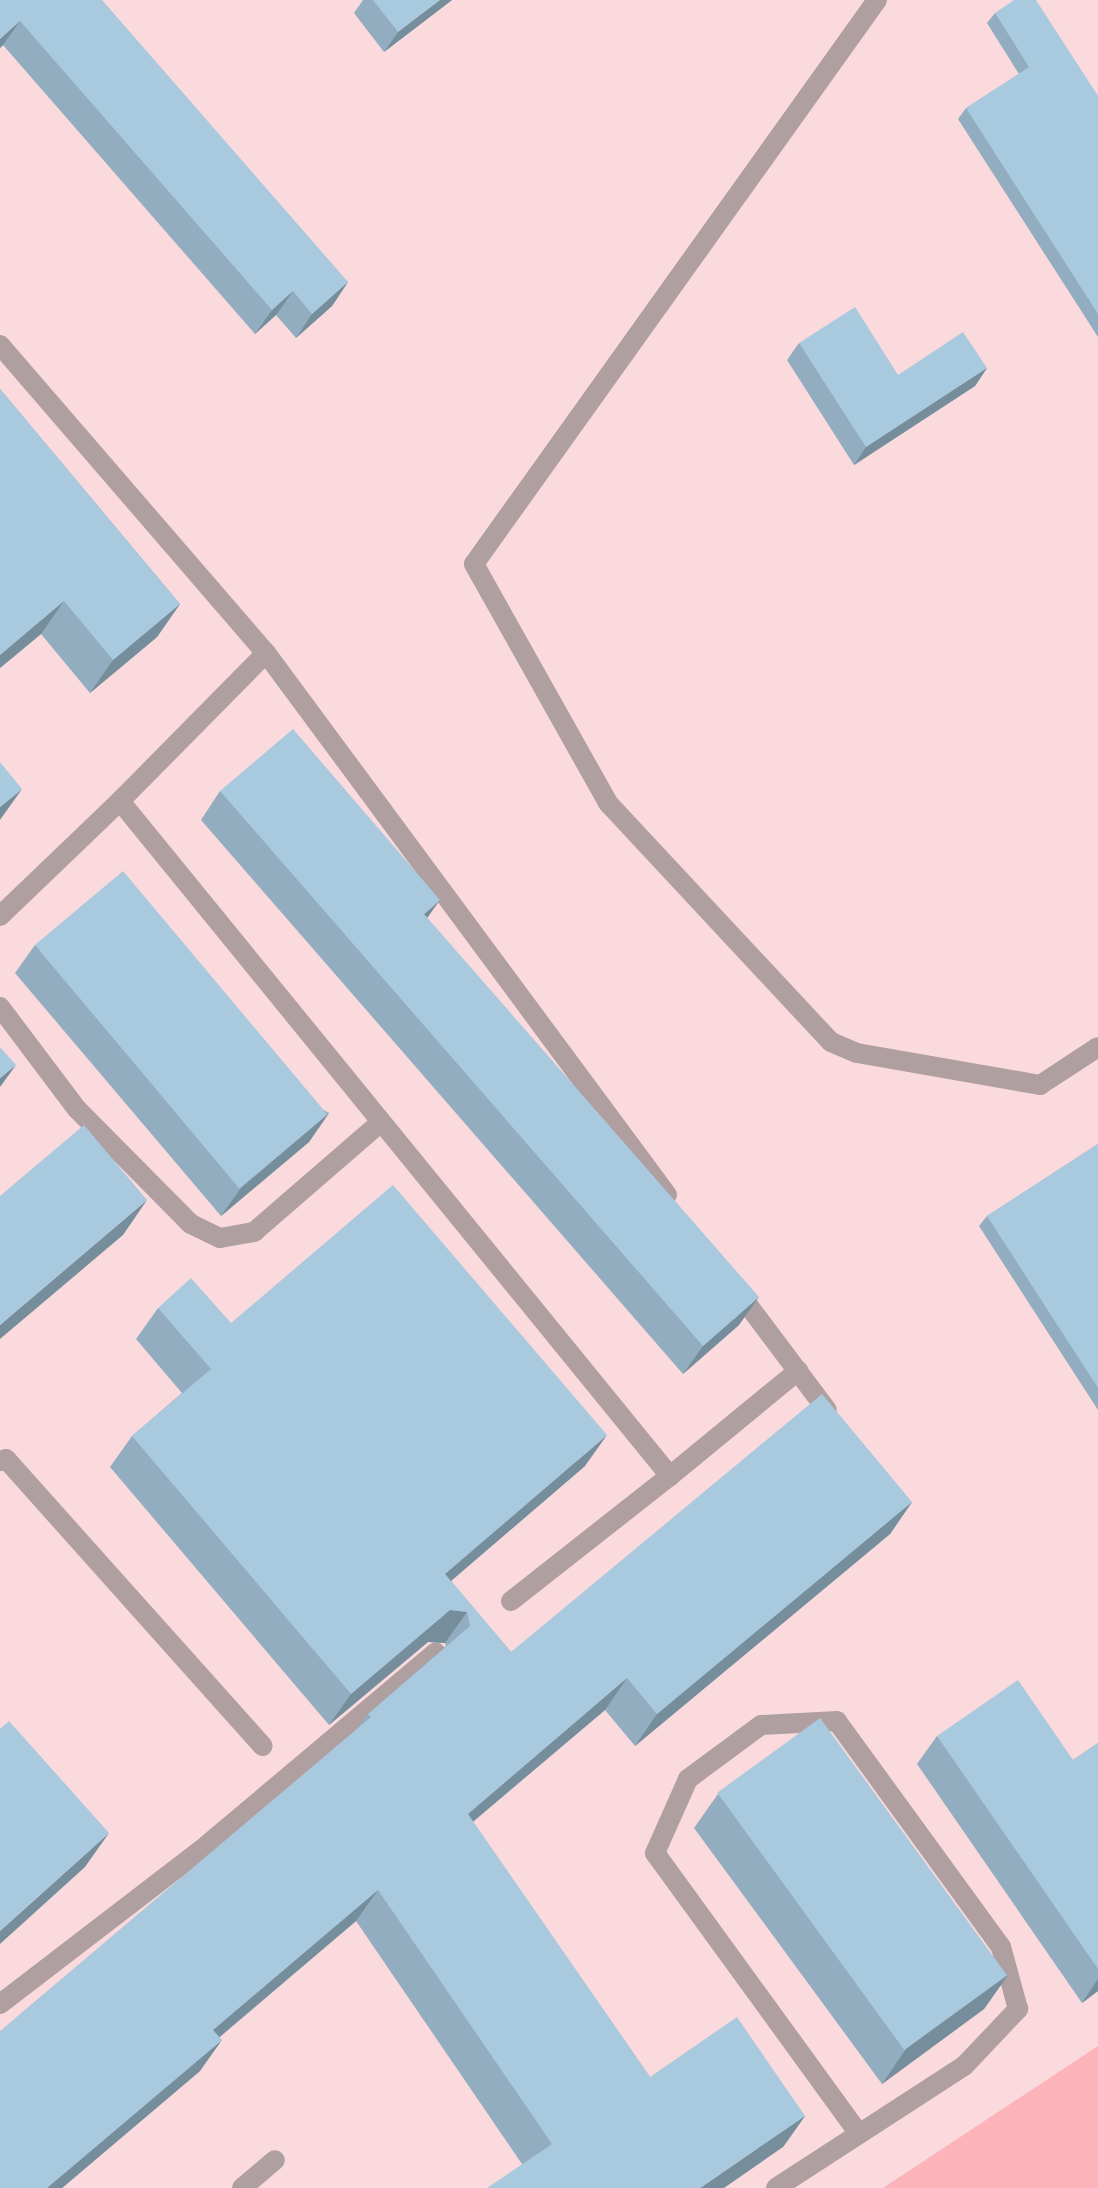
<!DOCTYPE html>
<style>
body{margin:0}
#map{position:relative;width:1098px;height:2188px;overflow:hidden;background:#fadadc;font-family:"Roboto Condensed",sans-serif}
div>[style]{position:absolute}
[style*='--x']{left:calc(var(--x)*1px);top:calc(var(--y)*1px);width:calc(var(--w)*1px);rotate:calc(var(--a)*1deg)}
.green>*{inset:0;background:#fcb3b9}
.lane>*{height:20px;margin:-10px;padding:0 10px;transform-origin:10px;border-radius:10px;background:#b09fa0}
.wall>*{inset:0;background:#91adbf}
.shaded-wall>*{inset:0;background:#768d9b}
.building>*{inset:0;background:#a9c9de;transform-origin:0 0}
span{translate:-50% -50%;white-space:nowrap;text-align:center;line-height:1.15;-webkit-text-stroke:6px #fff;paint-order:stroke}
</style>
<div id="map">
<div class="green">
<i style="clip-path:polygon(1098px 2046px,1098px 2188px,883px 2188px)"></i>
</div>
<div class="lane">
<i style="--x:877;--y:0;--w:693;--a:125.55"></i>
<i style="--x:474;--y:564;--w:274;--a:60.7"></i>
<i style="--x:608;--y:803;--w:327;--a:47"></i>
<i style="--x:831;--y:1042;--w:28;--a:23"></i>
<i style="--x:857;--y:1053;--w:186;--a:9.9"></i>
<i style="--x:1040;--y:1085;--w:69;--a:-33.2"></i>
<i style="--x:0;--y:345;--w:407;--a:49.2"></i>
<i style="--x:266;--y:653;--w:674;--a:53.5"></i>
<i style="--x:266;--y:653;--w:208;--a:134.6"></i>
<i style="--x:120;--y:801;--w:871;--a:50.83"></i>
<i style="--x:670;--y:1476;--w:166;--a:-39.4"></i>
<i style="--x:0;--y:916;--w:166;--a:-43.8"></i>
<i style="--x:0;--y:1007;--w:128;--a:53"></i>
<i style="--x:77;--y:1109;--w:162;--a:45.3"></i>
<i style="--x:191;--y:1224;--w:32;--a:26"></i>
<i style="--x:220;--y:1238;--w:35;--a:-10"></i>
<i style="--x:254;--y:1232;--w:168;--a:-40.9"></i>
<i style="--x:736;--y:1289;--w:151;--a:53.1"></i>
<i style="--x:0;--y:1461;--w:6;--a:-18"></i>
<i style="--x:6;--y:1459;--w:385;--a:48.2"></i>
<i style="--x:511;--y:1601;--w:202;--a:-38.2"></i>
<i style="--x:0;--y:2004;--w:261;--a:-37.5"></i>
<i style="--x:207;--y:1845;--w:299;--a:-40.1"></i>
<i style="--x:242;--y:2188;--w:43;--a:-40.3"></i>
<i style="--x:776;--y:2188;--w:224;--a:-33"></i>
<i style="--x:964;--y:2066;--w:79;--a:-46.5"></i>
<i style="--x:1018;--y:2009;--w:64;--a:-105.3"></i>
<i style="--x:1001;--y:1947;--w:279;--a:-126"></i>
<i style="--x:837;--y:1721;--w:76;--a:177"></i>
<i style="--x:761;--y:1725;--w:91;--a:143.5"></i>
<i style="--x:688;--y:1779;--w:81;--a:114"></i>
<i style="--x:655;--y:1853;--w:344;--a:54"></i>
</div>
<div class="wall">
<i style="clip-path:polygon(0 0,348px 282px,332px 306px,296px 338px,276px 315px,255px 334px,3px 45px,0 48px)"></i>
<i style="clip-path:polygon(363px 0,452px 0,384px 52px,354px 13px)"></i>
<i style="clip-path:polygon(995px 13px,1098px 96px,1098px 337px,958px 119px,966px 108px,1019px 74px,987px 23px)"></i>
<i style="clip-path:polygon(799px 343px,898px 375px,987px 368px,975px 386px,854px 465px,787px 360px)"></i>
<i style="clip-path:polygon(0 389px,180px 604px,157px 637px,90px 693px,41px 634px,0 668px)"></i>
<i style="clip-path:polygon(220px 791px,427px 918px,739px 1325px,683px 1374px,201px 820px)"></i>
<i style="clip-path:polygon(35px 945px,329px 1113px,309px 1142px,221px 1216px,15px 973px)"></i>
<i style="clip-path:polygon(1098px 1144px,1098px 1410px,979px 1226px,987px 1216px)"></i>
<i style="clip-path:polygon(158px 1308px,231px 1323px,585px 1466px,451px 1581px,511px 1652px,912px 1502px,890px 1534px,635px 1746px,605px 1710px,473px 1822px,650px 2077px,805px 2116px,783px 2147px,522px 2164px,356px 1921px,220px 2037px,200px 2071px,62px 2188px,0 2188px,368px 1714px,446px 1646px,445px 1643px,428px 1642px,329px 1725px,110px 1467px,132px 1436px,182px 1393px,136px 1339px)"></i>
<i style="clip-path:polygon(937px 1736px,1073px 1760px,1098px 1743px,1098px 1991px,1082px 2003px,917px 1764px)"></i>
<i style="clip-path:polygon(718px 1794px,1008px 1975px,984px 2009px,882px 2084px,694px 1828px)"></i>
</div>
<div class="shaded-wall">
<i style="clip-path:polygon(440px 0,452px 0,384px 52px,398px 32px)"></i>
<i style="clip-path:polygon(20px 21px,3px 45px,0 48px,0 39px)"></i>
<i style="clip-path:polygon(348px 282px,332px 306px,296px 338px,312px 314px)"></i>
<i style="clip-path:polygon(293px 291px,276px 315px,255px 334px,272px 310px)"></i>
<i style="clip-path:polygon(987px 368px,975px 386px,854px 465px,866px 447px)"></i>
<i style="clip-path:polygon(64px 601px,41px 634px,0 668px,0 655px)"></i>
<i style="clip-path:polygon(180px 604px,157px 637px,90px 693px,113px 660px)"></i>
<i style="clip-path:polygon(22px 789px,0 820px,0 807px)"></i>
<i style="clip-path:polygon(440px 900px,420px 928px,424px 914px)"></i>
<i style="clip-path:polygon(16px 1065px,0 1087px,0 1078px)"></i>
<i style="clip-path:polygon(329px 1113px,309px 1142px,221px 1216px,241px 1188px)"></i>
<i style="clip-path:polygon(147px 1200px,123px 1235px,0 1339px,0 1325px)"></i>
<i style="clip-path:polygon(759px 1297px,739px 1325px,683px 1374px,703px 1346px)"></i>
<i style="clip-path:polygon(607px 1435px,585px 1466px,423px 1605px,445px 1574px)"></i>
<i style="clip-path:polygon(912px 1502px,890px 1534px,635px 1746px,657px 1714px)"></i>
<i style="clip-path:polygon(450px 1610px,467px 1612px,445px 1643px,428px 1642px,329px 1725px,351px 1694px)"></i>
<i style="clip-path:polygon(627px 1678px,605px 1710px,445px 1845px,468px 1814px)"></i>
<i style="clip-path:polygon(109px 1833px,85px 1867px,0 1944px,0 1931px)"></i>
<i style="clip-path:polygon(378px 1890px,356px 1921px,191px 2061px,213px 2030px)"></i>
<i style="clip-path:polygon(1008px 1975px,984px 2009px,882px 2084px,906px 2049px)"></i>
<i style="clip-path:polygon(1098px 1979px,1098px 1991px,1082px 2003px)"></i>
<i style="clip-path:polygon(222px 2040px,200px 2071px,62px 2188px,47px 2188px)"></i>
<i style="clip-path:polygon(805px 2116px,783px 2147px,724px 2188px,700px 2188px)"></i>
</div>
<div class="building">
<i style="clip-path:polygon(0 0,102px 0,348px 282px,312px 314px,293px 291px,272px 310px,20px 21px,0 39px)"></i>
<i style="clip-path:polygon(373px 0,440px 0,398px 32px)"></i>
<i style="clip-path:polygon(1014px 0,1036px 0,1098px 96px,1098px 314px,966px 108px,1029px 67px,995px 13px)"></i>
<i style="clip-path:polygon(855px 307px,898px 375px,963px 332px,987px 368px,866px 447px,799px 343px)"></i>
<i style="clip-path:polygon(0 389px,180px 604px,113px 660px,64px 601px,0 655px)"></i>
<i style="clip-path:polygon(293px 729px,440px 900px,424px 914px,759px 1297px,703px 1346px,220px 791px)"></i>
<i style="clip-path:polygon(0 762px,22px 789px,0 807px)"></i>
<i style="left:123px;top:871px;width:318px;height:115px;rotate:50deg"></i>
<i style="clip-path:polygon(0 1047px,16px 1065px,0 1078px)"></i>
<i style="clip-path:polygon(84px 1125px,147px 1200px,0 1325px,0 1196px)"></i>
<i style="clip-path:polygon(1098px 1144px,1098px 1388px,987px 1216px)"></i>
<i style="clip-path:polygon(393px 1185px,607px 1435px,445px 1574px,511px 1652px,822px 1394px,912px 1502px,657px 1714px,627px 1678px,468px 1814px,650px 2077px,737px 2017px,805px 2116px,700px 2188px,487px 2188px,552px 2144px,378px 1890px,213px 2030px,222px 2040px,47px 2188px,0 2188px,0 2031px,371px 1717px,368px 1714px,470px 1626px,467px 1612px,450px 1610px,351px 1694px,132px 1436px,211px 1369px,158px 1308px,191px 1278px,231px 1323px)"></i>
<i style="clip-path:polygon(1018px 1680px,1073px 1760px,1098px 1743px,1098px 1969px,937px 1736px)"></i>
<i style="left:820px;top:1718px;width:318px;height:127px;rotate:54deg"></i>
<i style="clip-path:polygon(9px 1721px,109px 1833px,0 1931px,0 1729px)"></i>
</div>
</div>
